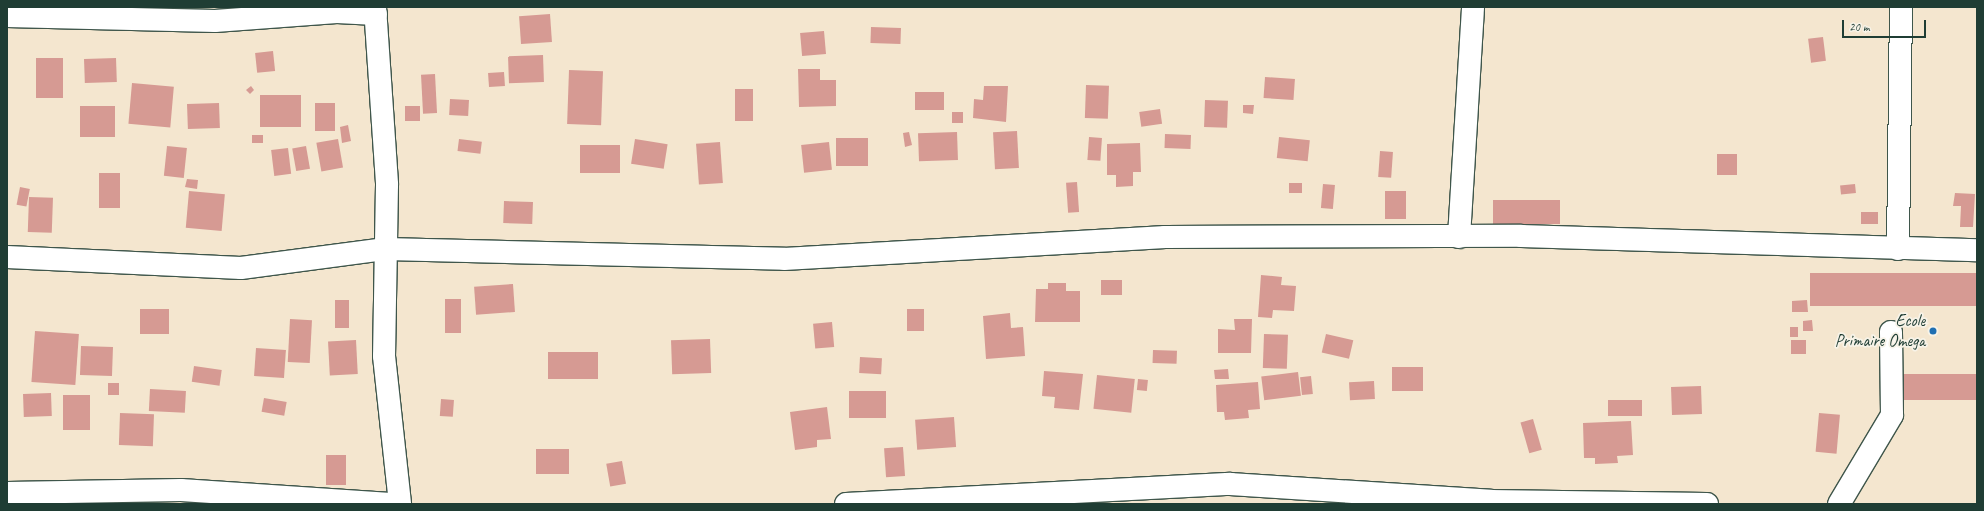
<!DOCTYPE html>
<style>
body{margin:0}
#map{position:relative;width:1984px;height:511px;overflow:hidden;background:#f4e6cf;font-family:Caveat,sans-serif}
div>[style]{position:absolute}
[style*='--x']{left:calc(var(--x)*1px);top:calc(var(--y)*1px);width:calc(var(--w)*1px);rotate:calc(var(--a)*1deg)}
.building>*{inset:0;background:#d69a93;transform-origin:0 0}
.roads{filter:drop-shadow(1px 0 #3f564b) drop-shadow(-1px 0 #3f564b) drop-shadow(0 1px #3f564b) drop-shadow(0 -1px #3f564b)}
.minor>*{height:22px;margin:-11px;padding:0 11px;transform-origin:11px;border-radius:11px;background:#fff}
.dots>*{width:11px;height:11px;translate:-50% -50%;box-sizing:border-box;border:2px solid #f7f3e8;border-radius:50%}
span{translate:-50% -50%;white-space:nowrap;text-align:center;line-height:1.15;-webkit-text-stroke:3.5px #f7f3e8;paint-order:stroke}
.poi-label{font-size:17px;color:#1f3d34}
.right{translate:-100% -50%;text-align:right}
.frame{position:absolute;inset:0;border:8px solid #1f3d34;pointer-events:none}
.scale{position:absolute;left:1842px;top:20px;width:84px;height:18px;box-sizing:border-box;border:2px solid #1f3d34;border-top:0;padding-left:5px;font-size:12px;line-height:14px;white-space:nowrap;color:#1f3d34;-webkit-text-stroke:3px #f7f3e8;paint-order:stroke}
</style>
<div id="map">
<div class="building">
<i style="left:550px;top:14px;width:28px;height:31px;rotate:86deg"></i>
<i style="left:871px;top:27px;width:30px;height:16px;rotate:2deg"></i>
<i style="left:824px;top:31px;width:23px;height:24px;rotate:85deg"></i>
<i style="left:1823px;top:37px;width:24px;height:15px;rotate:83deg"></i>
<i style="left:273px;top:51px;width:20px;height:18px;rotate:84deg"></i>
<i style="left:543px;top:55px;width:27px;height:35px;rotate:88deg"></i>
<i style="left:36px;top:58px;width:27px;height:40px"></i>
<i style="left:116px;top:58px;width:24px;height:32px;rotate:88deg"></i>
<i style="clip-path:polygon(798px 69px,820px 69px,820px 80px,836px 80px,836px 106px,799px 107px)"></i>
<i style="left:569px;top:70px;width:34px;height:54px;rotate:2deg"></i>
<i style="left:504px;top:72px;width:14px;height:16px;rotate:86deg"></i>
<i style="left:435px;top:74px;width:39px;height:14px;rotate:87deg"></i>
<i style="left:1265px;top:77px;width:30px;height:21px;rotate:4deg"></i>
<i style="left:132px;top:83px;width:42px;height:41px;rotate:5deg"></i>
<i style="left:1086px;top:85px;width:23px;height:33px;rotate:2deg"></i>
<i style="clip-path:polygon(251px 86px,254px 90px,250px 94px,246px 90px)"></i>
<i style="clip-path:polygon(984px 86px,1008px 86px,1006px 122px,973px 118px,974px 99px,983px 100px)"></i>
<i style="left:735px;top:89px;width:18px;height:32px"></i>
<i style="left:915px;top:92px;width:29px;height:18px"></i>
<i style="left:260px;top:95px;width:41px;height:32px"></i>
<i style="left:450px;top:99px;width:19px;height:16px;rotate:3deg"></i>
<i style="left:1205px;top:100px;width:23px;height:27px;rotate:2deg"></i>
<i style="left:219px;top:103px;width:25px;height:32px;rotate:88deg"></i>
<i style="left:315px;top:103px;width:20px;height:28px"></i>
<i style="clip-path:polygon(1243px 105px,1254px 105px,1253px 114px,1243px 113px)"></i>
<i style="left:80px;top:106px;width:35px;height:31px"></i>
<i style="left:405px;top:106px;width:15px;height:15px"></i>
<i style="left:1160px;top:109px;width:15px;height:21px;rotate:82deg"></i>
<i style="left:952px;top:112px;width:11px;height:11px"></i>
<i style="clip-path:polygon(348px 125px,351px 141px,342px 143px,340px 127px)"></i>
<i style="left:1017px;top:131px;width:37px;height:24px;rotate:87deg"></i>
<i style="clip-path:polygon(909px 132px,912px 145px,905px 147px,903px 133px)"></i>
<i style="left:957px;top:132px;width:28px;height:39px;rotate:88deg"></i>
<i style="left:1165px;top:134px;width:26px;height:14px;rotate:2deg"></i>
<i style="left:252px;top:135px;width:11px;height:8px"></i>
<i style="left:1089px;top:137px;width:13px;height:23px;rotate:4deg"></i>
<i style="left:1279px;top:137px;width:31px;height:21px;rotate:6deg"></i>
<i style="left:836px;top:138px;width:32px;height:28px"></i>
<i style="left:338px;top:139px;width:29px;height:22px;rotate:80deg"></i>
<i style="left:459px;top:139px;width:23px;height:12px;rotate:7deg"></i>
<i style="left:635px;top:139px;width:33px;height:25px;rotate:9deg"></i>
<i style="left:720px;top:142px;width:41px;height:24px;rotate:86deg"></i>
<i style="left:829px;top:142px;width:28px;height:28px;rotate:84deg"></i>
<i style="clip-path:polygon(1140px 143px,1141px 172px,1133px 172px,1133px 186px,1116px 187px,1116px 175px,1107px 175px,1107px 144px)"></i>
<i style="left:620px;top:145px;width:28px;height:40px;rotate:90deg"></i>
<i style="left:167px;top:146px;width:20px;height:30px;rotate:6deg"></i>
<i style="left:306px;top:146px;width:23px;height:14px;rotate:80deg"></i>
<i style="left:288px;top:148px;width:26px;height:17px;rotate:83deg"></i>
<i style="left:1380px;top:151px;width:13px;height:26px;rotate:4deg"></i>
<i style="left:1717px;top:154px;width:20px;height:21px"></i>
<i style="left:99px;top:173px;width:21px;height:35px"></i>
<i style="clip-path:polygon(187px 179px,198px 180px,197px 189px,185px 187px)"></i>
<i style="left:1077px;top:182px;width:30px;height:11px;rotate:86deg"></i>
<i style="left:1289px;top:183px;width:13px;height:10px"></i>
<i style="left:1323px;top:184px;width:12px;height:24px;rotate:5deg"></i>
<i style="left:1855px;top:184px;width:9px;height:15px;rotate:84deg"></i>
<i style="left:20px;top:187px;width:10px;height:18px;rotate:11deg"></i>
<i style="left:189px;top:191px;width:36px;height:37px;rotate:5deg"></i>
<i style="left:1385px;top:191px;width:21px;height:28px"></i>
<i style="clip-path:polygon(1955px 193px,1975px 194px,1973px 227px,1960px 227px,1961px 206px,1953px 206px)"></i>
<i style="left:29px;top:197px;width:24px;height:35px;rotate:2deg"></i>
<i style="left:1493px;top:200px;width:67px;height:24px"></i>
<i style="left:504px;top:201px;width:29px;height:22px;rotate:2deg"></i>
<i style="left:1861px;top:212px;width:17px;height:12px"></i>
<i style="left:1977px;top:273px;width:33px;height:167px;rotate:90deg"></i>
<i style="clip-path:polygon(1261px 275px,1282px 277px,1281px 285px,1296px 286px,1294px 311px,1273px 310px,1272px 318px,1258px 317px)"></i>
<i style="left:1101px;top:280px;width:21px;height:15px"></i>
<i style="clip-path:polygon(1048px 283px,1066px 283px,1066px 291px,1080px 291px,1080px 322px,1035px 322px,1036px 289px,1048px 289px)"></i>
<i style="left:513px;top:284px;width:28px;height:39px;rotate:86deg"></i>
<i style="left:445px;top:299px;width:16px;height:34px"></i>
<i style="left:335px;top:300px;width:14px;height:28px"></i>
<i style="clip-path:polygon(1807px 300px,1808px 312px,1792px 312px,1792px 301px)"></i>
<i style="left:169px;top:309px;width:25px;height:29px;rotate:90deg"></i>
<i style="left:907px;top:309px;width:17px;height:22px"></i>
<i style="clip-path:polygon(1010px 313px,1011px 328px,1023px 327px,1025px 356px,986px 359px,983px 316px)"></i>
<i style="left:290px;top:319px;width:22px;height:43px;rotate:3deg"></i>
<i style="clip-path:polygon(1234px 319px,1252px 319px,1251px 353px,1218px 353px,1218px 329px,1235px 330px)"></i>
<i style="clip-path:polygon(1812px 320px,1813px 331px,1803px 331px,1803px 321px)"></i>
<i style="left:832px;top:322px;width:25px;height:19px;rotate:85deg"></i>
<i style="left:1790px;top:327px;width:8px;height:10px"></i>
<i style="left:35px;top:331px;width:44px;height:51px;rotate:4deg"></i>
<i style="left:1264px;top:334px;width:24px;height:34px;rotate:2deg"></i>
<i style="left:1326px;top:334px;width:28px;height:19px;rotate:13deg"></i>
<i style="left:710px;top:339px;width:34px;height:39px;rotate:88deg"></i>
<i style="left:356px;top:340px;width:34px;height:28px;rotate:87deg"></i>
<i style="left:1791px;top:340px;width:15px;height:14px"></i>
<i style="left:81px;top:346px;width:32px;height:29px;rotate:2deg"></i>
<i style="left:256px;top:348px;width:30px;height:28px;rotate:4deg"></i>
<i style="left:1153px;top:350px;width:24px;height:13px;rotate:2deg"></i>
<i style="left:598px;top:352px;width:27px;height:50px;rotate:90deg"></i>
<i style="left:860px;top:357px;width:22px;height:16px;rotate:3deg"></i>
<i style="left:194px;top:366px;width:28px;height:16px;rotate:8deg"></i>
<i style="left:1392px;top:367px;width:31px;height:24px"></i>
<i style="clip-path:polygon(1228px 369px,1229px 379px,1215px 379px,1214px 370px)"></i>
<i style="clip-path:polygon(1044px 371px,1083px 374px,1079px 410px,1054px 408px,1055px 397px,1042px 396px)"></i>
<i style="left:1298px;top:372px;width:24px;height:37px;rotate:83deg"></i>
<i style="left:1977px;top:374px;width:26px;height:83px;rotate:90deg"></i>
<i style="left:1097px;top:375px;width:38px;height:34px;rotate:6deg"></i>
<i style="left:1311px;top:376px;width:18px;height:11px;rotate:84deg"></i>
<i style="left:1138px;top:379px;width:10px;height:11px;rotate:6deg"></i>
<i style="left:1374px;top:381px;width:18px;height:25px;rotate:87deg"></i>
<i style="clip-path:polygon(1258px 382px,1260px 409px,1248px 410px,1249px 418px,1225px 420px,1224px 412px,1217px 412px,1216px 385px)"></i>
<i style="left:108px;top:383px;width:11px;height:12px"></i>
<i style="left:1701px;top:386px;width:28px;height:30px;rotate:88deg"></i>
<i style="left:150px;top:389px;width:36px;height:22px;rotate:3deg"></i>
<i style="left:849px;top:391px;width:37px;height:27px"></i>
<i style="left:51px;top:393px;width:23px;height:28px;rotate:88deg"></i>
<i style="left:63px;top:395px;width:27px;height:35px"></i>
<i style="left:264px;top:398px;width:23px;height:14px;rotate:10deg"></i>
<i style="left:441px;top:399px;width:13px;height:17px;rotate:4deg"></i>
<i style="left:1642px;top:400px;width:16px;height:34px;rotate:90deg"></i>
<i style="clip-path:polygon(827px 407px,831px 439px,817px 440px,817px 447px,795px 450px,790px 412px)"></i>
<i style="left:120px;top:413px;width:34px;height:32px;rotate:2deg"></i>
<i style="left:1819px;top:413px;width:21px;height:39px;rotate:5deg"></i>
<i style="left:954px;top:417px;width:30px;height:39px;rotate:86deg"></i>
<i style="left:1533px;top:419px;width:32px;height:13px;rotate:74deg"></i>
<i style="clip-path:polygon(1631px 421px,1633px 455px,1617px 456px,1618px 463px,1595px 464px,1595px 458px,1584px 458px,1583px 423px)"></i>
<i style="left:903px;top:447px;width:29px;height:19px;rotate:86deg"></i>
<i style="left:536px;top:449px;width:33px;height:25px"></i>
<i style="left:326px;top:455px;width:20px;height:30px"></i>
<i style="left:622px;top:461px;width:23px;height:16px;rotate:80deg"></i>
</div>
<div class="roads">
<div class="minor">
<i style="--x:375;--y:7;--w:178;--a:86.1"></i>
<i style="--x:387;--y:185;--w:171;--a:91"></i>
<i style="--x:384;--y:356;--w:149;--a:83.8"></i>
<i style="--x:7;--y:16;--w:208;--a:1.4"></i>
<i style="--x:215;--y:21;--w:122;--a:-4.2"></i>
<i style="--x:337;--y:12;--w:39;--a:3"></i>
<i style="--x:1459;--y:237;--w:230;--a:-86.5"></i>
<i style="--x:1898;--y:249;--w:242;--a:-89.3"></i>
<i style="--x:7;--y:257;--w:234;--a:2.7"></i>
<i style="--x:241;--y:268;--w:146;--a:-7.5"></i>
<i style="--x:386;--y:249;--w:398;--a:1.4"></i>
<i style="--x:784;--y:259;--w:382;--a:-3.3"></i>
<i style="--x:1165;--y:237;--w:356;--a:-0.2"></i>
<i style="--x:1521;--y:236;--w:456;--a:1.8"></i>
<i style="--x:7;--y:493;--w:174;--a:-1"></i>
<i style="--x:181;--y:490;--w:210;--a:3.8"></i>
<i style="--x:846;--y:504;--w:385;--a:-3"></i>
<i style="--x:1230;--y:484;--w:261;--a:3.7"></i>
<i style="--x:1490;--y:501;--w:217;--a:0.8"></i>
<i style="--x:1839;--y:504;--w:104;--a:-59.2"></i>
<i style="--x:1892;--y:415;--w:83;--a:-90.7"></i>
</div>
</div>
<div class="dots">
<i style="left:1933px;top:331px;background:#1f6fb2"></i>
</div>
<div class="poi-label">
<span class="right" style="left:1925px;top:331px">Ecole<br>Primaire Omega</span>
</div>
<div class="frame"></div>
<div class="scale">20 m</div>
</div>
